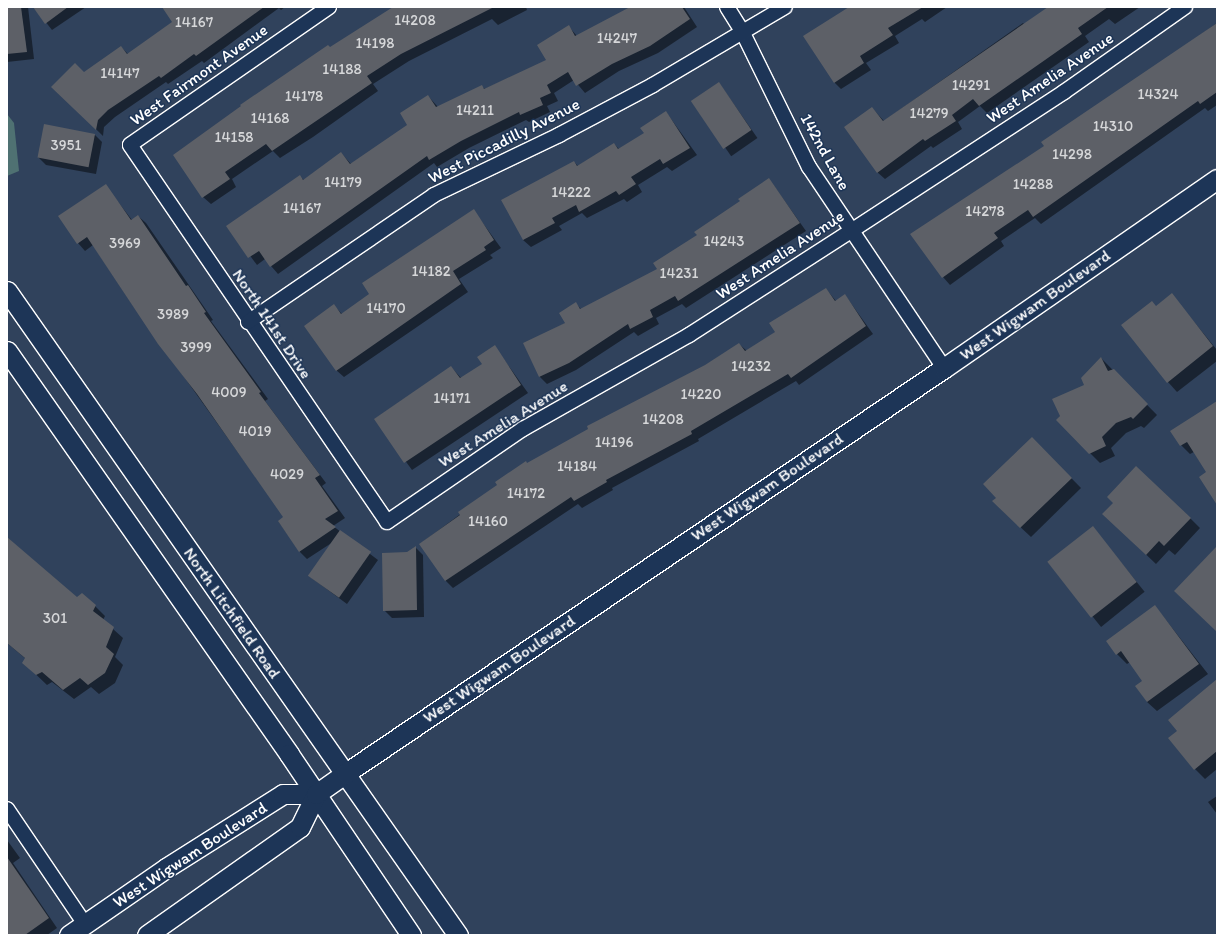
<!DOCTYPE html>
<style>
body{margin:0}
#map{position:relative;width:1224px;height:942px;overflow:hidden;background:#30425c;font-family:Itim,sans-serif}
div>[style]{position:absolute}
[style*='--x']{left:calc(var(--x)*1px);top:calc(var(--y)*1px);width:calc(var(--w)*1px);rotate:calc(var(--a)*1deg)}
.green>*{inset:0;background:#4f7172}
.shadow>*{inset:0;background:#0007;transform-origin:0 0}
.building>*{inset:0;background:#5d6067;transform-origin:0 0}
.roads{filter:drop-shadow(1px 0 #fff) drop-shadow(-1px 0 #fff) drop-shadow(0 1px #fff) drop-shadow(0 -1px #fff)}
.street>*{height:14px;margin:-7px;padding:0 7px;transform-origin:7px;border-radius:7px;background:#1d3557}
.secondary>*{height:19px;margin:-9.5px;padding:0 9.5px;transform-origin:9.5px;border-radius:9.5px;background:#1d3557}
span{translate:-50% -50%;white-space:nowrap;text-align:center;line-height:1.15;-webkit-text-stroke:3px #1d3557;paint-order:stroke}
.number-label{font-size:15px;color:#d6d7d9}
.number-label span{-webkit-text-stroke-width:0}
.street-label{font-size:17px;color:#fff}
.frame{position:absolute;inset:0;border:8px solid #fff;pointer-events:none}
</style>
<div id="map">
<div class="green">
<i style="clip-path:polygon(7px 114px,14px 123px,19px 171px,7px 176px)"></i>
</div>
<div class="shadow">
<i style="clip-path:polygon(7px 7px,28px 7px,34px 59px,7px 62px)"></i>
<i style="clip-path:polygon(34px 7px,86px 7px,52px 30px)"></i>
<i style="clip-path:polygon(169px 7px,285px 7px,281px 10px,279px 8px,204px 63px,202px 61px,168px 84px,166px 82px,115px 117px,104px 127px,103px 136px,53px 87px,84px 73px,121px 47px,129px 55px,174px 22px)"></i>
<i style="clip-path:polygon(395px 7px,526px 7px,527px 10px,498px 25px,492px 19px,409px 61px,373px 84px,378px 91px,313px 137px,280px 158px,273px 151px,232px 179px,236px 187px,211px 204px,203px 197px,330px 48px)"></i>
<i style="clip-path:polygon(632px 7px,684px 7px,697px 27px,658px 53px,619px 71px,585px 93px,574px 80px,554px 93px,558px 101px,547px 106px,550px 112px,529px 122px,526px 120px,469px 148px,437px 167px,434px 163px,278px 274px,265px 259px,257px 265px,228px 226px,300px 177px,304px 180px,341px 153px,351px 164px,409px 125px,428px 96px,438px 107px,482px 87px,485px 89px,548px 60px,569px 27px,577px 36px)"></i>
<i style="clip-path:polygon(851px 7px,947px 7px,925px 22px,922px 19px,895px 36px,899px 43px,866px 63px,871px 70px,841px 89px,834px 82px)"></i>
<i style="clip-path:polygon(1051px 7px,1140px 7px,1115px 24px,1109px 19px,1085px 36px,1089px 42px,987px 113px,980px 106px,958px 122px,962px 129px,933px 148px,931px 146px,885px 179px,877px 172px,872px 108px,884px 121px,1023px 23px,1025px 25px)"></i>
<i style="clip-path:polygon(1217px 23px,1217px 105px,1208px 111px,1205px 108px,1041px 224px,1035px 218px,1001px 241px,1004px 246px,950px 285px,943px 277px,1045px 146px)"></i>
<i style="left:719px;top:83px;width:67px;height:32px;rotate:55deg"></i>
<i style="clip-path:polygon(666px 112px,697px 155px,672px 171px,667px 167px,638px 185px,642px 192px,627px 202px,624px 199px,587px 218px,582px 213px,559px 226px,562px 230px,531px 247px,523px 240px,574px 162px,578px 166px,614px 144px,620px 150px,645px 134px)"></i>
<i style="clip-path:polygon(95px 135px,102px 142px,96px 174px,46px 165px,38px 157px)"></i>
<i style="clip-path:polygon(769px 179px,806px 231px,686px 308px,682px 304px,656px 318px,659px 324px,638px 336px,634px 332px,576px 370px,547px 384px,540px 377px,524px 344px,566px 323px,576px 304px,582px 310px,659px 270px)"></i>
<i style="clip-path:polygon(105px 185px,132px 220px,138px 216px,146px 223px,213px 320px,211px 321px,268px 399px,265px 401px,326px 483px,322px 486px,345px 518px,333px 526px,378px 560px,347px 604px,309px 576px,333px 542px,307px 559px,300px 552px,279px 522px,285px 518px,134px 307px,93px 245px,85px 251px,78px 243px)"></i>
<i style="clip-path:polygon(474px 211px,501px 248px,490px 255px,493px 258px,459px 279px,468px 292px,344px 377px,336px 370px,334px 306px,342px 314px,371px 295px)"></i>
<i style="clip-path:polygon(826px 289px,836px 301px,845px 295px,873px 334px,799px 385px,796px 381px,698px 439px,699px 441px,612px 488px,613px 490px,582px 508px,578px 504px,453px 588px,446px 581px,420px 544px,528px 464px,706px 365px,739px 344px,747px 351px,776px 332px)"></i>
<i style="clip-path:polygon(1172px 295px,1217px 350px,1217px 361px,1177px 392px,1168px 382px,1156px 307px)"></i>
<i style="clip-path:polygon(495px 347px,528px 393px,412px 470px,375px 419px,451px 367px,462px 379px,483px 364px)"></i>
<i style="clip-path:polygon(1101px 358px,1157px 415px,1144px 428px,1141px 426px,1126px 433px,1111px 448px,1115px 456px,1100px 463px,1057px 420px,1086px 385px)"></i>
<i style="clip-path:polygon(1217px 402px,1217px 499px,1207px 472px,1194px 452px,1190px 454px,1181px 445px)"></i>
<i style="clip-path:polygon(1032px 438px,1081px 488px,1031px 537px,1003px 511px,998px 498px)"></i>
<i style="clip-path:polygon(1190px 518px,1200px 528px,1175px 555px,1169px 550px,1156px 564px,1114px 524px)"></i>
<i style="left:1093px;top:528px;width:82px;height:56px;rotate:51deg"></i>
<i style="clip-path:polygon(7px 538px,77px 598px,95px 606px,105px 616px,103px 620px,123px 638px,115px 657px,123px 665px,115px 683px,99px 694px,91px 687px,74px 699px,52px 682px,47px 685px,24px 663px,26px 659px,7px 643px)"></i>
<i style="clip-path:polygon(415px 547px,423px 555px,424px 617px,392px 618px,384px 610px)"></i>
<i style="clip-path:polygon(1155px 606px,1208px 674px,1157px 711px,1147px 702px,1144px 681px,1130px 662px,1127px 664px,1117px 654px)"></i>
<i style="clip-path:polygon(1217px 683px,1217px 769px,1205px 779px,1195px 769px,1178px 732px)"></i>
<i style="clip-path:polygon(1217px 796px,1217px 814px,1208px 802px)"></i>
<i style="clip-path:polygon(7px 840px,20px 858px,13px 863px,57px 928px,47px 935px,7px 935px)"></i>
</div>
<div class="building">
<i style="clip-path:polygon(7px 7px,21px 7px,27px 52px,7px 54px)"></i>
<i style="clip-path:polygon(33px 7px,68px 7px,45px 24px)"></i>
<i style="clip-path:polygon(162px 7px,264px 7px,196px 56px,194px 54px,161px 78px,159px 76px,108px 110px,98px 120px,96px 130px,51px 87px,75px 63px,84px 72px,121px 46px,127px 54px,172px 22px)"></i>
<i style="clip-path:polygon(393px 7px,494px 7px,401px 54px,367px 76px,372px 83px,272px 151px,266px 144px,225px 172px,230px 179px,202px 198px,173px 155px,241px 106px,240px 105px,328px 45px,330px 47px)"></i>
<i style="clip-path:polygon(630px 7px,682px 7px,690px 19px,650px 46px,612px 64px,576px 86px,568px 72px,547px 85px,551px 93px,540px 98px,543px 105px,520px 115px,519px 112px,461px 141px,429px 160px,427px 156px,270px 267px,259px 251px,248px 258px,226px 226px,300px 175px,303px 180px,341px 152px,350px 164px,407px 125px,400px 113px,428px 95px,436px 107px,482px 85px,484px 89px,546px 60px,537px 45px,569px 25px,575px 36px)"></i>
<i style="clip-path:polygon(849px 7px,923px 7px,888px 28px,893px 35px,860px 56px,864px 63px,834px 83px,803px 36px)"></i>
<i style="clip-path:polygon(1048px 7px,1108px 7px,1078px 28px,1082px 34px,1045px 60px,979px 106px,973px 99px,952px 115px,956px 121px,925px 141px,923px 139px,877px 173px,844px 127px,872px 107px,883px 121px)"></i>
<i style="clip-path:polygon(1217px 23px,1217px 92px,1200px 104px,1198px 101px,1033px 217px,1028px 210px,994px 233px,998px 238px,942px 278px,910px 234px,1044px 146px,1041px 142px)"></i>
<i style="left:719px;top:82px;width:58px;height:34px;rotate:56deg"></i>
<i style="clip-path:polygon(666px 111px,690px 148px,663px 164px,660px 159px,631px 177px,636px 184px,619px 195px,616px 191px,579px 212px,576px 205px,552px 218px,555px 223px,523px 240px,501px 200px,574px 161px,577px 166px,614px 143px,618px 149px,644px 133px,640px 128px)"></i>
<i style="left:44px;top:124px;width:52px;height:34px;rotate:11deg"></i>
<i style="clip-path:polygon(769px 178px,800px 223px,678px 301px,675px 296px,650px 310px,653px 317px,630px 329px,628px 324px,569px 363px,539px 377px,523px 343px,565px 323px,559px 313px,576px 302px,580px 309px,657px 269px,653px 263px,697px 235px,694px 232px,740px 201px,738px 199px)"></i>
<i style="clip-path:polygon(106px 184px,131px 220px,138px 215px,186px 286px,188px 285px,206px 312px,204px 313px,261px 392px,259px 393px,320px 475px,315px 478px,338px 511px,325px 519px,336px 527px,299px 552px,278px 521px,283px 517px,197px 394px,158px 344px,87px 237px,77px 244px,58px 216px)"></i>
<i style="clip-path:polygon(474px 209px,494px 240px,484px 247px,486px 250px,453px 271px,461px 284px,336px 371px,304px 326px,334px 304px,341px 314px,369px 294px,362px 283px)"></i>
<i style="clip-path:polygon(826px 288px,835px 301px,845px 294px,866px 326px,791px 378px,788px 374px,691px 431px,692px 434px,606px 480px,607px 482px,574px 501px,571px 497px,445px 581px,419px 544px,460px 515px,458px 512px,497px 485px,495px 482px,526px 461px,527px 463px,588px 429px,587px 426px,705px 365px,739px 343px,745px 351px,775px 332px,769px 323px)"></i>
<i style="clip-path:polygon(1172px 293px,1213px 346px,1167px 383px,1121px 325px,1152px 301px,1156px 306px)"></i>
<i style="clip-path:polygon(495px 345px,521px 385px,404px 463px,374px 419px,451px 366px,460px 378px,482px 364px,477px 357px)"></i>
<i style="clip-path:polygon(1101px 357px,1108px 371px,1114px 369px,1148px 404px,1133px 419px,1131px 417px,1116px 423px,1102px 437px,1106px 446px,1089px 454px,1056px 420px,1060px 416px,1052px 399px,1084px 385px,1081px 378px)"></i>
<i style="clip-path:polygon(1217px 401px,1217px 505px,1199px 477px,1206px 472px,1187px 442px,1180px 446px,1170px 431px)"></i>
<i style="clip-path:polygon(1032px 437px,1072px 478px,1020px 528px,992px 501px,996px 498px,983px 484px)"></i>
<i style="clip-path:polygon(1136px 466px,1191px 518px,1164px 546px,1159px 541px,1146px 555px,1102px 514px,1113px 503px,1107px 497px)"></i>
<i style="left:1093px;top:526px;width:71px;height:58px;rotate:52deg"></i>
<i style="left:340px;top:530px;width:38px;height:56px;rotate:35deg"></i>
<i style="clip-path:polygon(7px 537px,77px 597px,82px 593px,96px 605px,93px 611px,114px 627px,106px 647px,114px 654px,105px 673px,88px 685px,80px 678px,63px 690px,42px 672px,36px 675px,22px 663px,25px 658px,7px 643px)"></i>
<i style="clip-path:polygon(416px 546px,417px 610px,383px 611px,382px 553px,407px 552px)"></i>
<i style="clip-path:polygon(1217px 546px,1217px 632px,1174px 591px)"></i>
<i style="clip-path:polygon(1155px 605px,1199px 664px,1147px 702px,1135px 686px,1142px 681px,1121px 651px,1116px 655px,1106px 641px)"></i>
<i style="clip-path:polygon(1217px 679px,1217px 751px,1194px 770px,1168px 738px,1177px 731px,1168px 720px)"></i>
<i style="clip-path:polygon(7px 857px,49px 918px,25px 935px,7px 935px)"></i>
</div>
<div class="roads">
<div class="street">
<i style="--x:329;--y:7;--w:242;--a:145.3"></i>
<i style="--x:130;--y:145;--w:456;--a:55.7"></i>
<i style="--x:387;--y:522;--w:165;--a:-34.4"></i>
<i style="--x:523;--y:429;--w:191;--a:-29.5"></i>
<i style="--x:689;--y:335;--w:193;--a:-32.7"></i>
<i style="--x:851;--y:231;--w:254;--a:-33.1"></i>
<i style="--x:1064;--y:92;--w:148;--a:-35.1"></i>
<i style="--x:727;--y:7;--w:28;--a:58"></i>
<i style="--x:742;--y:31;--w:152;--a:63.8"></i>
<i style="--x:809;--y:167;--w:242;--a:56.1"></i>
<i style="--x:248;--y:322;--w:225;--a:-34.3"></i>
<i style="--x:434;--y:195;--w:139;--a:-25.6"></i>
<i style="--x:559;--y:135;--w:106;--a:-28"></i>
<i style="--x:653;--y:85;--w:153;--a:-30.6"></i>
<i style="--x:7;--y:809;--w:139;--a:55.9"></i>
</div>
<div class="secondary">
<i style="--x:7;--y:291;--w:786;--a:55"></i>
<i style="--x:7;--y:351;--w:492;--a:55"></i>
<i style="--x:289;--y:754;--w:218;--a:56"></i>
<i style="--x:69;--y:935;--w:118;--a:-34.6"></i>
<i style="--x:166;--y:868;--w:138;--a:-32.3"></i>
<i style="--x:283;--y:794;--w:33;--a:0"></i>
<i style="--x:147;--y:935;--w:187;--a:-35.2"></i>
<i style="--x:300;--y:827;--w:37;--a:-64"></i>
<i style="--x:316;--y:794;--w:37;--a:-35"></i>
<i style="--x:346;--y:773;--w:722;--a:-34.11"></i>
<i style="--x:944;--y:368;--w:332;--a:-34.7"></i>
</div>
</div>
<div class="number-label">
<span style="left:415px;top:21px">14208</span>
<span style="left:194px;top:23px">14167</span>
<span style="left:617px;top:39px">14247</span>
<span style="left:375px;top:44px">14198</span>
<span style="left:342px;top:70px">14188</span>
<span style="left:120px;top:74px">14147</span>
<span style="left:971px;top:86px">14291</span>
<span style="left:1158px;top:95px">14324</span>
<span style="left:304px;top:97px">14178</span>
<span style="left:475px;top:111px">14211</span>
<span style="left:929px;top:114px">14279</span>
<span style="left:270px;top:119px">14168</span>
<span style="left:1113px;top:127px">14310</span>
<span style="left:234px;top:138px">14158</span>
<span style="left:66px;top:146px">3951</span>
<span style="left:1072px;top:155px">14298</span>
<span style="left:343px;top:183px">14179</span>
<span style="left:1033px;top:185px">14288</span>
<span style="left:571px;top:193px">14222</span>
<span style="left:302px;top:209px">14167</span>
<span style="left:985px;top:212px">14278</span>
<span style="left:724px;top:242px">14243</span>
<span style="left:125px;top:244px">3969</span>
<span style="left:431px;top:272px">14182</span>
<span style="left:679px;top:274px">14231</span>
<span style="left:386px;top:309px">14170</span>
<span style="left:173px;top:315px">3989</span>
<span style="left:196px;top:348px">3999</span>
<span style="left:751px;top:367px">14232</span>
<span style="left:229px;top:393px">4009</span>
<span style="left:701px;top:395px">14220</span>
<span style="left:452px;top:399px">14171</span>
<span style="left:663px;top:420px">14208</span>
<span style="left:255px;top:432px">4019</span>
<span style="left:614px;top:443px">14196</span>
<span style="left:577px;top:467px">14184</span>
<span style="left:287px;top:475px">4029</span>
<span style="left:526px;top:494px">14172</span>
<span style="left:488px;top:522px">14160</span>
<span style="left:55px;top:619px">301</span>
</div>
<div class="street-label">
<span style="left:199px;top:75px;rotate:-35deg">West Fairmont Avenue</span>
<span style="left:1050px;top:78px;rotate:-34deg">West Amelia Avenue</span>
<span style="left:504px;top:141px;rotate:-27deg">West Piccadilly Avenue</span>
<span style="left:825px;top:152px;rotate:61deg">142nd Lane</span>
<span style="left:780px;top:255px;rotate:-33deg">West Amelia Avenue</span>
<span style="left:1035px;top:305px;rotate:-35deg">West Wigwam Boulevard</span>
<span style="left:272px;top:324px;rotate:56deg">North 141st Drive</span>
<span style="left:503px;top:424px;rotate:-32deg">West Amelia Avenue</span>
<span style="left:767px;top:487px;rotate:-34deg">West Wigwam Boulevard</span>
<span style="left:232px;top:613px;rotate:55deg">North Litchfield Road</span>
<span style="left:499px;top:669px;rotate:-34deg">West Wigwam Boulevard</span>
<span style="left:190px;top:855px;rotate:-33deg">West Wigwam Boulevard</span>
</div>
<div class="frame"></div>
</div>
